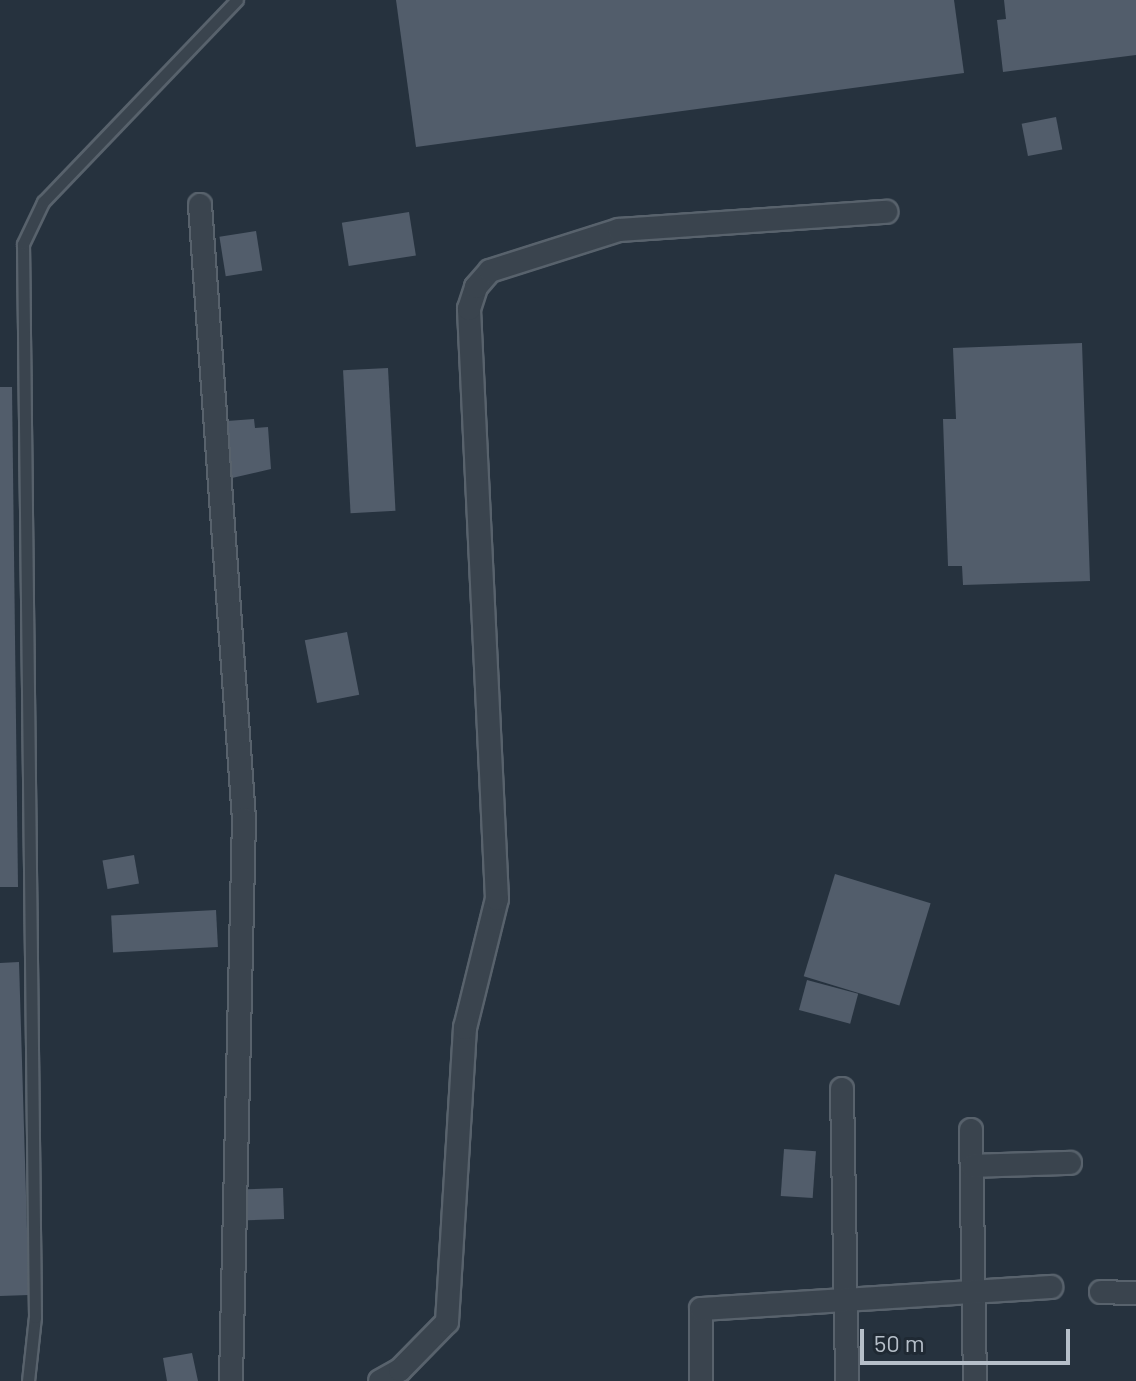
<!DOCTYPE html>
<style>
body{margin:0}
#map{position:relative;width:1136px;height:1381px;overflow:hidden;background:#26323e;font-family:Barlow,sans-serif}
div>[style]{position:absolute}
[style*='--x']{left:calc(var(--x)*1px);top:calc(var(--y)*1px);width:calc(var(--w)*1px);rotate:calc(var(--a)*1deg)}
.building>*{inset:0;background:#525d6b;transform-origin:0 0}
.roads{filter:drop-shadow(2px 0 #58626c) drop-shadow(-2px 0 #58626c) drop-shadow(0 2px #58626c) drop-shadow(0 -2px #58626c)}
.service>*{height:11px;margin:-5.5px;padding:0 5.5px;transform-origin:5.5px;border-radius:5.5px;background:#3a444e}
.minor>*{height:22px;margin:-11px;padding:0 11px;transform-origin:11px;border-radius:11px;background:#3a444e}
span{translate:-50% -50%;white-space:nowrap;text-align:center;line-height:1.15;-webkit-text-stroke:8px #1f2933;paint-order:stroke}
.scale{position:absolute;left:860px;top:1329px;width:210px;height:36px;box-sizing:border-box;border:4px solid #b6bfc9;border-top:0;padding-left:10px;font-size:24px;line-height:28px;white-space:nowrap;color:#b6bfc9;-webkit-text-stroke:6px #1f2933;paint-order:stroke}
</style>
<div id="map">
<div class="building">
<i style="clip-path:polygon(396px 0,954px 0,964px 73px,416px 147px)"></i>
<i style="clip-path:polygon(1004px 0,1136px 0,1136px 55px,1003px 72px,997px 20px,1006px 19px)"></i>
<i style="left:1056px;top:117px;width:33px;height:35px;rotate:79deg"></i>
<i style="left:409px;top:212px;width:44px;height:68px;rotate:81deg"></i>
<i style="left:256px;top:231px;width:40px;height:37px;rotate:81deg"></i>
<i style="clip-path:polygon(1082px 343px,1090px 581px,963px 585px,962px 566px,948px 566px,943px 419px,956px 419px,953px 348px)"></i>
<i style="left:388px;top:368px;width:143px;height:45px;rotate:87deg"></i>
<i style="clip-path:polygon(0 387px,12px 387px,18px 887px,0 887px)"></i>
<i style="clip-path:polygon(254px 419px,255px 428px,268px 427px,271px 469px,232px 478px,227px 421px)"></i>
<i style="left:347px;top:632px;width:64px;height:43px;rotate:79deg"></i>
<i style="left:134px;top:855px;width:29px;height:32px;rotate:80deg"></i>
<i style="left:835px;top:874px;width:100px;height:107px;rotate:17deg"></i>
<i style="left:216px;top:910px;width:37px;height:105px;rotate:87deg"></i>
<i style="clip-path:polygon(19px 962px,29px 1295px,0 1296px,0 963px)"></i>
<i style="left:807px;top:980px;width:53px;height:31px;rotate:15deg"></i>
<i style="left:784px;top:1149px;width:32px;height:47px;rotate:4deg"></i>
<i style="left:283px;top:1188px;width:31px;height:45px;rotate:88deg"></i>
<i style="clip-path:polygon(192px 1353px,198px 1381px,167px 1381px,163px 1358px)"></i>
</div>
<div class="roads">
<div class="service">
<i style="--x:28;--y:1381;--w:64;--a:-83.8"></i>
<i style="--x:35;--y:1317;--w:1073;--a:-90.64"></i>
<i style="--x:23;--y:244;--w:47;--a:-64.5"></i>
<i style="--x:43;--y:202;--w:280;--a:-46.2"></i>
</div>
<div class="minor">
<i style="--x:200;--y:205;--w:616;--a:85.9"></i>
<i style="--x:244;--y:819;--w:562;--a:91.33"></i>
<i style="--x:842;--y:1089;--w:292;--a:89"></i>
<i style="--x:971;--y:1130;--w:251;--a:89.1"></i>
<i style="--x:972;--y:1166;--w:98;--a:-1.8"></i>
<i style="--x:1101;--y:1292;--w:35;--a:2"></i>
<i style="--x:380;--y:1381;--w:23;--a:-29"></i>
<i style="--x:400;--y:1370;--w:67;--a:-45.6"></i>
<i style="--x:447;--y:1322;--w:295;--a:-86.5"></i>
<i style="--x:465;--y:1028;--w:133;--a:-76.1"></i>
<i style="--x:497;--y:899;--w:591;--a:-92.72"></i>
<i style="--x:469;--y:309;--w:23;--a:-72"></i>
<i style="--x:476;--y:287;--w:21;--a:-49"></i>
<i style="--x:490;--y:271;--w:135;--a:-17.6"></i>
<i style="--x:619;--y:230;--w:268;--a:-3.9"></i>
<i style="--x:701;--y:1381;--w:72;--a:-90"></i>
<i style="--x:701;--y:1309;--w:351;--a:-3.6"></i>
</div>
</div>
<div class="scale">50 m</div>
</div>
